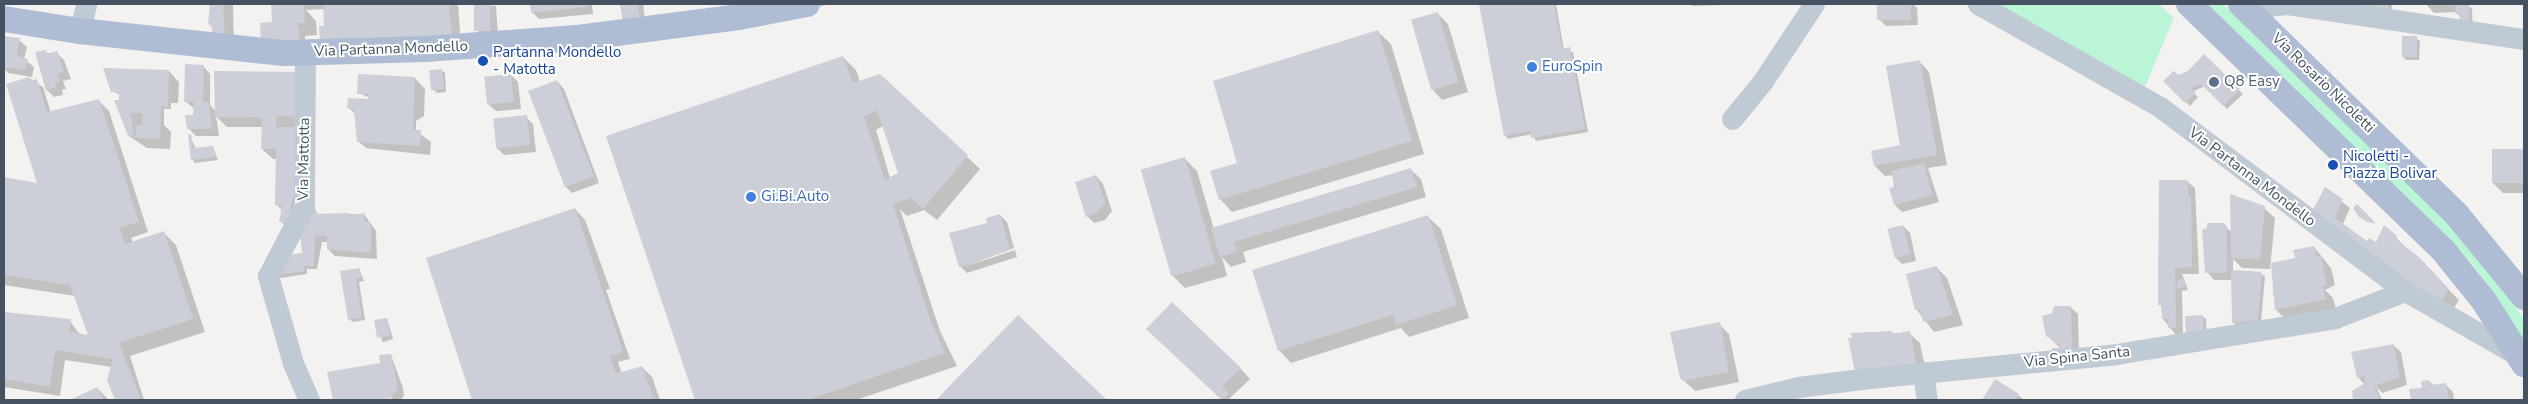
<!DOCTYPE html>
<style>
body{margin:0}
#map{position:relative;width:2528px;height:404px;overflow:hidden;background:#f4f1f1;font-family:"Nunito Sans",sans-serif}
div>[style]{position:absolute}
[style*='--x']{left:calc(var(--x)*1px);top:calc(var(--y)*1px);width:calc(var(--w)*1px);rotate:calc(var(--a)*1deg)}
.green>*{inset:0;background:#bbf5d7}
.shadow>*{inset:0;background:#0003;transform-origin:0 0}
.building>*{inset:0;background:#cccfd7;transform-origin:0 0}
.minor>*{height:21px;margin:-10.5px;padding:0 10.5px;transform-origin:10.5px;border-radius:10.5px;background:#c0cad4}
.major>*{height:26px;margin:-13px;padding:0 13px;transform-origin:13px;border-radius:13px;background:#aebdd3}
.dots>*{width:14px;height:14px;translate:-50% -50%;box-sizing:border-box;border:2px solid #fff;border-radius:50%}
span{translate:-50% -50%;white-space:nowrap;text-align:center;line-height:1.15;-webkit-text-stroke:4px #fff;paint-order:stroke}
.street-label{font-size:15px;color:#465261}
.transit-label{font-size:15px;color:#164399}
.left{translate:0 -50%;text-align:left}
.shop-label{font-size:15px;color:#366cbe}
.service-label{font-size:15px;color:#4e5e75}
.frame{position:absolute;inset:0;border:5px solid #465261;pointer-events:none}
</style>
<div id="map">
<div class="green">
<i style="clip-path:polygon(1995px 4px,2159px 4px,2174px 18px,2144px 89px)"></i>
<i style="clip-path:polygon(2208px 4px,2223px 4px,2443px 218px,2504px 288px,2524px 320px,2524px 340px,2474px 266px,2448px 239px)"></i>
</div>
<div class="shadow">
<i style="clip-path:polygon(208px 4px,233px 4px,234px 48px,209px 24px,211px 7px)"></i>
<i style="clip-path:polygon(273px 4px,458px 4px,461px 45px,325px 27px,324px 9px,306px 10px,316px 21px,317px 35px,305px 36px,306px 49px,273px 23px)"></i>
<i style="clip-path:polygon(475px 4px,496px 6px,498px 36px,484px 37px,477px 30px)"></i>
<i style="clip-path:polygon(531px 4px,592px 4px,593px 14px,539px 19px,532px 12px)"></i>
<i style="clip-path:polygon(622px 4px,643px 4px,646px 26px,624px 22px)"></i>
<i style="clip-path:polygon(804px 4px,830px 4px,810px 9px)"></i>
<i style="clip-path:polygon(1481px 4px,1556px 4px,1564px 50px,1573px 52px,1588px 132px,1536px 141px,1532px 134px,1508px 139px,1505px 135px)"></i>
<i style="clip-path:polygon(1690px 4px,1721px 4px,1721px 5px,1693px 6px)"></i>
<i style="clip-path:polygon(1879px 4px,1913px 4px,1917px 8px,1918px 25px,1886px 26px,1879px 19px)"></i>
<i style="clip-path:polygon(2351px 4px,2392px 4px,2391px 13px)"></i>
<i style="clip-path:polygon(2426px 4px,2469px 6px,2472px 9px,2473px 32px,2456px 12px,2434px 13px)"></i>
<i style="clip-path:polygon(1438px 14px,1448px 24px,1468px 92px,1442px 100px,1432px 89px)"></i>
<i style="clip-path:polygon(1378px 32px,1391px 44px,1424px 154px,1232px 212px,1220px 199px,1239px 164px)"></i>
<i style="clip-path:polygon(6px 37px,19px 40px,27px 47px,24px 59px,34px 67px,32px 77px,8px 73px,4px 68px)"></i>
<i style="clip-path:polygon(2416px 38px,2420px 41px,2419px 60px,2406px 60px,2403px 57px)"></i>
<i style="clip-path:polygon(37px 53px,57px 53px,64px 60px,71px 79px,63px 81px,66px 89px,62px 90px,63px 95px,54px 97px,47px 90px)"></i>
<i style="clip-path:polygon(2204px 56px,2243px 94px,2227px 109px,2205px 86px,2192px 92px,2198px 97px,2190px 106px,2165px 81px,2189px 72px)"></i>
<i style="clip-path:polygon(evenodd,843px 57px,856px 70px,860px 82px,880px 75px,980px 169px,937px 220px,924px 210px,907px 216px,900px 209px,940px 331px,957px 366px,856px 400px,696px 400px,608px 137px,843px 57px,883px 126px,899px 173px,890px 178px,876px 130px,883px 126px)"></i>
<i style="clip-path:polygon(1919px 61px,1929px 72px,1947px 165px,1928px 168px,1939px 202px,1902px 212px,1895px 205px,1893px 175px,1885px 176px,1875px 166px,1903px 146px)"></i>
<i style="clip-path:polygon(203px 66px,210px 74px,210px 105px,216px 112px,300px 74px,307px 192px,318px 215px,364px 214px,376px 231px,377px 259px,335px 256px,328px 249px,328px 242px,322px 242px,317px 269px,307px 269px,307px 274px,281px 278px,278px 275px,291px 256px,306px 252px,302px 231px,288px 228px,280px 221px,283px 211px,276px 204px,277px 159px,273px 159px,262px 149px,263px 127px,227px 127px,216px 116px,219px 136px,196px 136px,188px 128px,195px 109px,186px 102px)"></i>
<i style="clip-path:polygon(441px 70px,445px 73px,446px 92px,437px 93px,433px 89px)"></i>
<i style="clip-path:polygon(169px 71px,179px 82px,178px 103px,171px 103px,171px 109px,164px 109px,164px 125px,171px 132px,170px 149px,147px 148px,129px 136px,121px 95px,112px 91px)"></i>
<i style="clip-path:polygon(511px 75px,518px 82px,521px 109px,496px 111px,488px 104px)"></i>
<i style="clip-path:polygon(29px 78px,43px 87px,51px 113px,99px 101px,109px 111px,148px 232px,131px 238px,133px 243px,164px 233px,176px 245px,205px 332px,130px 356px,144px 400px,116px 400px,109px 380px,112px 367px,65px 360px,60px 396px,4px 387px,4px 313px,70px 321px,80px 335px,89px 337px,75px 296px,4px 285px,4px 178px,39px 185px)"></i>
<i style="clip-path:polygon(415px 78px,425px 89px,424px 116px,416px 121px,416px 131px,431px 142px,430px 155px,366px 148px,358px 141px,356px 115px,349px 108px,370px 103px,368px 97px,358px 93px)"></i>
<i style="clip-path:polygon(557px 81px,564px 89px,599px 183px,572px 193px,565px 186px)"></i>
<i style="clip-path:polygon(526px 117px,533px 124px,536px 152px,504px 155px,497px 148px)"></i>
<i style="clip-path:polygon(190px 136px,196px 149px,213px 147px,218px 160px,195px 163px,192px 159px)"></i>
<i style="clip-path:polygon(2493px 150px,2524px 151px,2524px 193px,2503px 193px,2492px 182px)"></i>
<i style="clip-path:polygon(1184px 158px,1197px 171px,1214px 229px,1410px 169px,1421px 179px,1426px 197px,1243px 252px,1246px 262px,1231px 267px,1222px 257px,1227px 276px,1185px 288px,1173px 276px,1142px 170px)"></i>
<i style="clip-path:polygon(1096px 176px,1103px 184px,1112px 211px,1105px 220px,1094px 223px,1087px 216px)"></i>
<i style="clip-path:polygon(2187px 181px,2195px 188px,2199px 274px,2182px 274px,2188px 290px,2182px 291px,2183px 335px,2176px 335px,2163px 319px,2163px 308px,2159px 304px,2158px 257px,2161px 256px)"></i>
<i style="clip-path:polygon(2325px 189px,2350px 208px,2343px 224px,2367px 242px,2377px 243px,2385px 227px,2459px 300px,2453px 310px,2322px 217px)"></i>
<i style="clip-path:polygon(2357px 206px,2376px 224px,2364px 220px)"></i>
<i style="clip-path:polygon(2264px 208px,2275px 218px,2270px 269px,2242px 268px,2233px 259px,2233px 271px,2252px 271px,2265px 276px,2261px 322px,2240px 330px,2233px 322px,2232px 280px,2214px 280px,2207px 272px,2223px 224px,2232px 233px)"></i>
<i style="clip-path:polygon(575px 209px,585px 220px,610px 289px,606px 290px,630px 359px,618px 362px,622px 374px,642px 367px,652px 377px,660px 400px,473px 400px,435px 283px)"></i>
<i style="clip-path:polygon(1000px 215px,1007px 222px,1014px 248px,963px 267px,1015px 250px,1017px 257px,967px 273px,960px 266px,989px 223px)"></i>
<i style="clip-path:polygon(1428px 217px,1441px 229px,1469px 318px,1409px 337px,1401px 328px,1291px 363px,1279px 350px)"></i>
<i style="clip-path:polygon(1903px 226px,1910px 233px,1916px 261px,1902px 264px,1895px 257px)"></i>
<i style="clip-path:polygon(2314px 247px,2331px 268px,2335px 285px,2325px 290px,2333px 298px,2336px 309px,2287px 320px,2276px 310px,2273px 292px,2275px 279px)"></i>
<i style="clip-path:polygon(1937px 268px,1947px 278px,1963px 325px,1934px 332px,1916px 309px)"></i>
<i style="clip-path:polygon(359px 269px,364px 281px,359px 282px,365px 320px,353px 322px,349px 319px,341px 272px)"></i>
<i style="clip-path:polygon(2070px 307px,2078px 314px,2079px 359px,2061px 349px,2047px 335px)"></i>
<i style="clip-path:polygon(1018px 316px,1105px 400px,937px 400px)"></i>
<i style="clip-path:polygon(2202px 316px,2206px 319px,2207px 338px,2191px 339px)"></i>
<i style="left:387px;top:319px;width:21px;height:11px;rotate:73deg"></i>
<i style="clip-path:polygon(1719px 324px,1729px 334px,1739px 382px,1695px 391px,1681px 378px)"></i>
<i style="clip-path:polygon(1909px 333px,1920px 343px,1927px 377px,1853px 339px,1853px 334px)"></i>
<i style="clip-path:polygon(1158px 339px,1240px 368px,1250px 379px,1228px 400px,1222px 400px)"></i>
<i style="clip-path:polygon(2393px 345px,2401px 352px,2407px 385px,2382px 393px,2376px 386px,2382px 400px,2355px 400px,2353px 392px,2365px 385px,2358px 377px)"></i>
<i style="clip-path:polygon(391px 355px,403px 388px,404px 396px,400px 400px,389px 400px,393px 397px,379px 400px,334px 400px,328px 373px,380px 364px)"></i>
<i style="clip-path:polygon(1995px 381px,2018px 395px,2024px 400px,1984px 400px)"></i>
<i style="clip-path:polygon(2429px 381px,2434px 386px,2446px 385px,2453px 392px,2454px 400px,2412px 400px,2410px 390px,2423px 389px)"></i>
<i style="clip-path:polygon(97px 388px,109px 400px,73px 400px)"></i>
</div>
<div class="building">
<i style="clip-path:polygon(210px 4px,223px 4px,225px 38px,212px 38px,212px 25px,208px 24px)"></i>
<i style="clip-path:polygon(271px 4px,304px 4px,305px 23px,298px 23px,300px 42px,261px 43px,260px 23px,272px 22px)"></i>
<i style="clip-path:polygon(323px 4px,449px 4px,452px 35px,320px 43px,319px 26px,324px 26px)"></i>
<i style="left:474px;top:4px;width:16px;height:27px"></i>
<i style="clip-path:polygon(530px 4px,586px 4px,587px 7px,531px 13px)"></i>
<i style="clip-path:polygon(620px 4px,638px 4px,640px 20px,623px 22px)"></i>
<i style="clip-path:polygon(1479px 4px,1554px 4px,1562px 49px,1570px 47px,1585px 129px,1531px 138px,1530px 131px,1504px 136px)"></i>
<i style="left:1877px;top:4px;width:34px;height:16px"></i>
<i style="clip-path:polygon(2350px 4px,2388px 4px,2388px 11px)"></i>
<i style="clip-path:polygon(2456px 4px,2469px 4px,2470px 29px,2458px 27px,2460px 14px,2455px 14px)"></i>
<i style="left:1438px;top:12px;width:73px;height:28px;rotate:74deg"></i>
<i style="clip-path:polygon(1378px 30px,1412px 141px,1219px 200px,1210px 171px,1237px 163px,1213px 81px)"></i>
<i style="clip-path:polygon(4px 36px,20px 38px,17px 56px,28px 59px,25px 70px,4px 67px)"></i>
<i style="left:2402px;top:36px;width:15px;height:21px"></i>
<i style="clip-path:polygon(46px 50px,47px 54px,57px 51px,64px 72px,57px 74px,60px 82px,55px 83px,57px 87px,46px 91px,35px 52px)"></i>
<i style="clip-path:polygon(2204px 54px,2240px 89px,2223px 106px,2201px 84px,2191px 88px,2196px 93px,2185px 103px,2163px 81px,2174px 71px,2178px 75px,2188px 71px)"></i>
<i style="clip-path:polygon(evenodd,843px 56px,853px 83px,880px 74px,968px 155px,923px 209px,911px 198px,893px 204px,930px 319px,945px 353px,807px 400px,695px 400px,606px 136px,843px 56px,877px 110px,898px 173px,885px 180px,864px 117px,877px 110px)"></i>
<i style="clip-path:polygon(1920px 60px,1937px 155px,1874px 166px,1871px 151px,1900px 145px,1886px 66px)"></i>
<i style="clip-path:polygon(185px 64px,204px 65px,203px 102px,209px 102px,212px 129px,187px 129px,185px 115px,193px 115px,194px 102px,184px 102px)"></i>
<i style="clip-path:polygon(103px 68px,169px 70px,168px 107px,161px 106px,160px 139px,135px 138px,136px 125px,142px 125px,142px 113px,131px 113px,134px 137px,128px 136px,114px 100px,119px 100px,119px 92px,111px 92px)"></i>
<i style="left:442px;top:69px;width:20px;height:13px;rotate:84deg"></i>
<i style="clip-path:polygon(214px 71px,300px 72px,300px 117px,277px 116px,276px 127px,301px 127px,297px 185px,290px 209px,297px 210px,291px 226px,279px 221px,282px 206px,275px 205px,276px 149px,261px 149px,262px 118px,215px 117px)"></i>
<i style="clip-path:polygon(358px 74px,415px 77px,413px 130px,421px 130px,420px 146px,357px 142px,354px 109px,347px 108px,348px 98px,368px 99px,368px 94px,357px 94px)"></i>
<i style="left:511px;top:74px;width:28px;height:27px;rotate:84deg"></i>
<i style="clip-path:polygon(29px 77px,30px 81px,37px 79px,47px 112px,99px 99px,139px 222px,120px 228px,125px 244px,164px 231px,193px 319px,119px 343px,141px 400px,115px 400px,107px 380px,113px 359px,55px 350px,50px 387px,4px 379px,4px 312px,71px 319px,69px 331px,88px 335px,70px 285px,4px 275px,4px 177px,37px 183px,6px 84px)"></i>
<i style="left:557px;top:80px;width:103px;height:31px;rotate:69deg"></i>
<i style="left:527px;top:115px;width:30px;height:34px;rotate:84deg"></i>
<i style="clip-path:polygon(191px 134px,193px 148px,213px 146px,216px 157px,191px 160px,188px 135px)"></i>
<i style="left:2492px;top:149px;width:32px;height:34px"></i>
<i style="left:1185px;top:157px;width:111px;height:46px;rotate:74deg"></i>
<i style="clip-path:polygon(1924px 163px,1932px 195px,1894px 205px,1889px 188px,1895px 187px,1891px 171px)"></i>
<i style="clip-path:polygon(1411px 168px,1417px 187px,1234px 242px,1237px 252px,1220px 257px,1211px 228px)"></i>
<i style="clip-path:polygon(1096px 175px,1105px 203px,1097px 213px,1086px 217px,1075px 182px)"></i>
<i style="clip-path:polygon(2159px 180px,2188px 180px,2188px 196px,2191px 195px,2192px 267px,2175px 268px,2176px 328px,2168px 328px,2168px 319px,2162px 319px,2161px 305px,2158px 305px)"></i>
<i style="clip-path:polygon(2325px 187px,2343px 199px,2335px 218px,2367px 241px,2369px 238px,2376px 242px,2384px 225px,2397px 236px,2396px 239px,2420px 258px,2449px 289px,2442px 300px,2401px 278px,2313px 210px)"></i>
<i style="clip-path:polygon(2230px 194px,2265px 206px,2260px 259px,2231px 258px)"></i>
<i style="clip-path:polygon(2357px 204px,2373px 220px,2370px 223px,2359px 217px,2353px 208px)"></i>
<i style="clip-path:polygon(307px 208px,315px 208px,316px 214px,349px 213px,350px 216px,365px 213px,364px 222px,370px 222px,371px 233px,371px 253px,327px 249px,327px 236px,315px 235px,314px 266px,304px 266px,304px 271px,276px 275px,278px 263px,289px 258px,289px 255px,302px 253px,300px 231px)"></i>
<i style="clip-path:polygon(575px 208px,623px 352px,610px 356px,616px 374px,642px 366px,654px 400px,472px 400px,426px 258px)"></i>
<i style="clip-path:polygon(1000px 214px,1010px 250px,959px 267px,949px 233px,987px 223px,986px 218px)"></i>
<i style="clip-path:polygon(1428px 215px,1457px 305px,1396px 325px,1393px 315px,1278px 351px,1252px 270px)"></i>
<i style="clip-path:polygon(2207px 223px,2224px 223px,2227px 227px,2227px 273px,2205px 273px,2202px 230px,2207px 228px)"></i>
<i style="left:1903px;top:225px;width:30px;height:16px;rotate:76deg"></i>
<i style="clip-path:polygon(2314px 246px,2317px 257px,2321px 256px,2327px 285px,2323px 286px,2326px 299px,2275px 310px,2271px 263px,2295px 258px,2293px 250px)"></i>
<i style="clip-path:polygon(1937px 266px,1953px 315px,1923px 322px,1920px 309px,1915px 310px,1906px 274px)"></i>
<i style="clip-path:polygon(360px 268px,361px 278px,356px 279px,362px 317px,348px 320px,340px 271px)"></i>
<i style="clip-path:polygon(2231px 270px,2262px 272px,2258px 320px,2232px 323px)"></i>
<i style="clip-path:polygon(2185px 279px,2185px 287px,2177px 288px,2177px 280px)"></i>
<i style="clip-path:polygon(1172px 302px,1241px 368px,1222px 386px,1229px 393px,1222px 400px,1146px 329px)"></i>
<i style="clip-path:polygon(2054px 306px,2071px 306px,2072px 353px,2052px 353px,2052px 348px,2060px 348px,2060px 345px,2046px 336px,2042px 316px,2052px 313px)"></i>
<i style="clip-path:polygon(1018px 315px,1107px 400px,936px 400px)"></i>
<i style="left:2203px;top:315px;width:20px;height:18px;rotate:87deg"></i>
<i style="left:387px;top:318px;width:18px;height:13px;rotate:81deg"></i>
<i style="clip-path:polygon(1720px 322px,1729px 372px,1683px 381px,1680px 378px,1670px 332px)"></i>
<i style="clip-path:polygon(1892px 331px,1893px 334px,1910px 331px,1917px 367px,1855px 372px,1848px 338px,1852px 338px,1851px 333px)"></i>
<i style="clip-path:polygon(2394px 344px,2400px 377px,2374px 386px,2380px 399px,2353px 400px,2352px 391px,2365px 383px,2364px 376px,2357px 378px,2351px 352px)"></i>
<i style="clip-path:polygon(391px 354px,398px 389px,387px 400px,333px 400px,327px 372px,380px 363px,379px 355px)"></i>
<i style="clip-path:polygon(1995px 379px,2019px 394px,2015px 400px,1982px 400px)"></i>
<i style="clip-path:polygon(2429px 380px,2430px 385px,2446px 383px,2449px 400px,2411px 400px,2409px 389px,2422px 388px,2421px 381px)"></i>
<i style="clip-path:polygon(97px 387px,104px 400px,70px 400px)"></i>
</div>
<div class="minor">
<i style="--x:1978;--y:4;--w:209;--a:29.5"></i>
<i style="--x:2160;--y:107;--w:306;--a:36.9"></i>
<i style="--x:2405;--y:291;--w:129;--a:29.7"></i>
<i style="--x:2252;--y:15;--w:18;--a:-29"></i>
<i style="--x:2268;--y:6;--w:19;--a:-6"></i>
<i style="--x:2287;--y:4;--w:240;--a:8.4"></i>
<i style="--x:80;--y:31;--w:28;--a:-77"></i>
<i style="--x:305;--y:52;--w:155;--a:90.4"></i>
<i style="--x:304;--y:207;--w:78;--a:117.6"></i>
<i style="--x:268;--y:276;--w:91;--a:74"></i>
<i style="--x:293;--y:363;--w:40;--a:66.6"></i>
<i style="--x:1732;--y:119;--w:49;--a:-50.8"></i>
<i style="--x:1763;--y:81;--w:92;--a:-56.5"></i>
<i style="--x:1923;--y:372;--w:28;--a:82"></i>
<i style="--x:1745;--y:400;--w:55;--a:-13.8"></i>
<i style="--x:1798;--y:387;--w:72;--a:-7.2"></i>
<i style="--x:1869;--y:378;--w:248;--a:-5.5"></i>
<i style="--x:2116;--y:354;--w:222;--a:-9.3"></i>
<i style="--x:2335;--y:318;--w:75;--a:-21.1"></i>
</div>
<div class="major">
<i style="--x:2189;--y:4;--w:354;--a:44.1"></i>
<i style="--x:2443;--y:250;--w:65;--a:51.2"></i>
<i style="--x:2484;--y:301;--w:75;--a:57.6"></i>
<i style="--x:2241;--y:4;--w:302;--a:44.3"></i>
<i style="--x:2457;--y:215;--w:106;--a:50.7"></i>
<i style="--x:4;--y:19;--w:77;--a:9"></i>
<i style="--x:80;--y:31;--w:205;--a:6.2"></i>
<i style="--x:284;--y:53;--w:141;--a:-1.6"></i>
<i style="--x:425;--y:49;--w:153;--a:-4.1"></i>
<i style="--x:578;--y:38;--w:162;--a:-7.4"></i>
<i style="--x:739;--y:17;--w:69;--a:-10.8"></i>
</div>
<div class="dots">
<i style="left:483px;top:61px;background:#1a4fb4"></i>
<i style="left:1532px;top:67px;background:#3f7fe0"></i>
<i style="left:2214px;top:82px;background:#5c6f8a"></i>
<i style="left:2333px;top:165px;background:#1a4fb4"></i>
<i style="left:751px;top:197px;background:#3f7fe0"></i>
</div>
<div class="street-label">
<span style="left:391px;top:49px;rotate:-2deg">Via Partanna Mondello</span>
<span style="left:2323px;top:83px;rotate:44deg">Via Rosario Nicoletti</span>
<span style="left:304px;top:159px;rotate:-89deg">Via Mattotta</span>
<span style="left:2252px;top:177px;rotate:37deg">Via Partanna Mondello</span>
<span style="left:2077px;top:357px;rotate:-6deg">Via Spina Santa</span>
</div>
<div class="transit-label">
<span class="left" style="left:493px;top:61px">Partanna Mondello<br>- Matotta</span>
<span class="left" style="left:2343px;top:165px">Nicoletti -<br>Piazza Bolivar</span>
</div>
<div class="shop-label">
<span class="left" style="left:1542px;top:67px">EuroSpin</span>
<span class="left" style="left:761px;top:197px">Gi.Bi.Auto</span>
</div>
<div class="service-label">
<span class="left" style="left:2224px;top:82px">Q8 Easy</span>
</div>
<div class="frame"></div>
</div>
